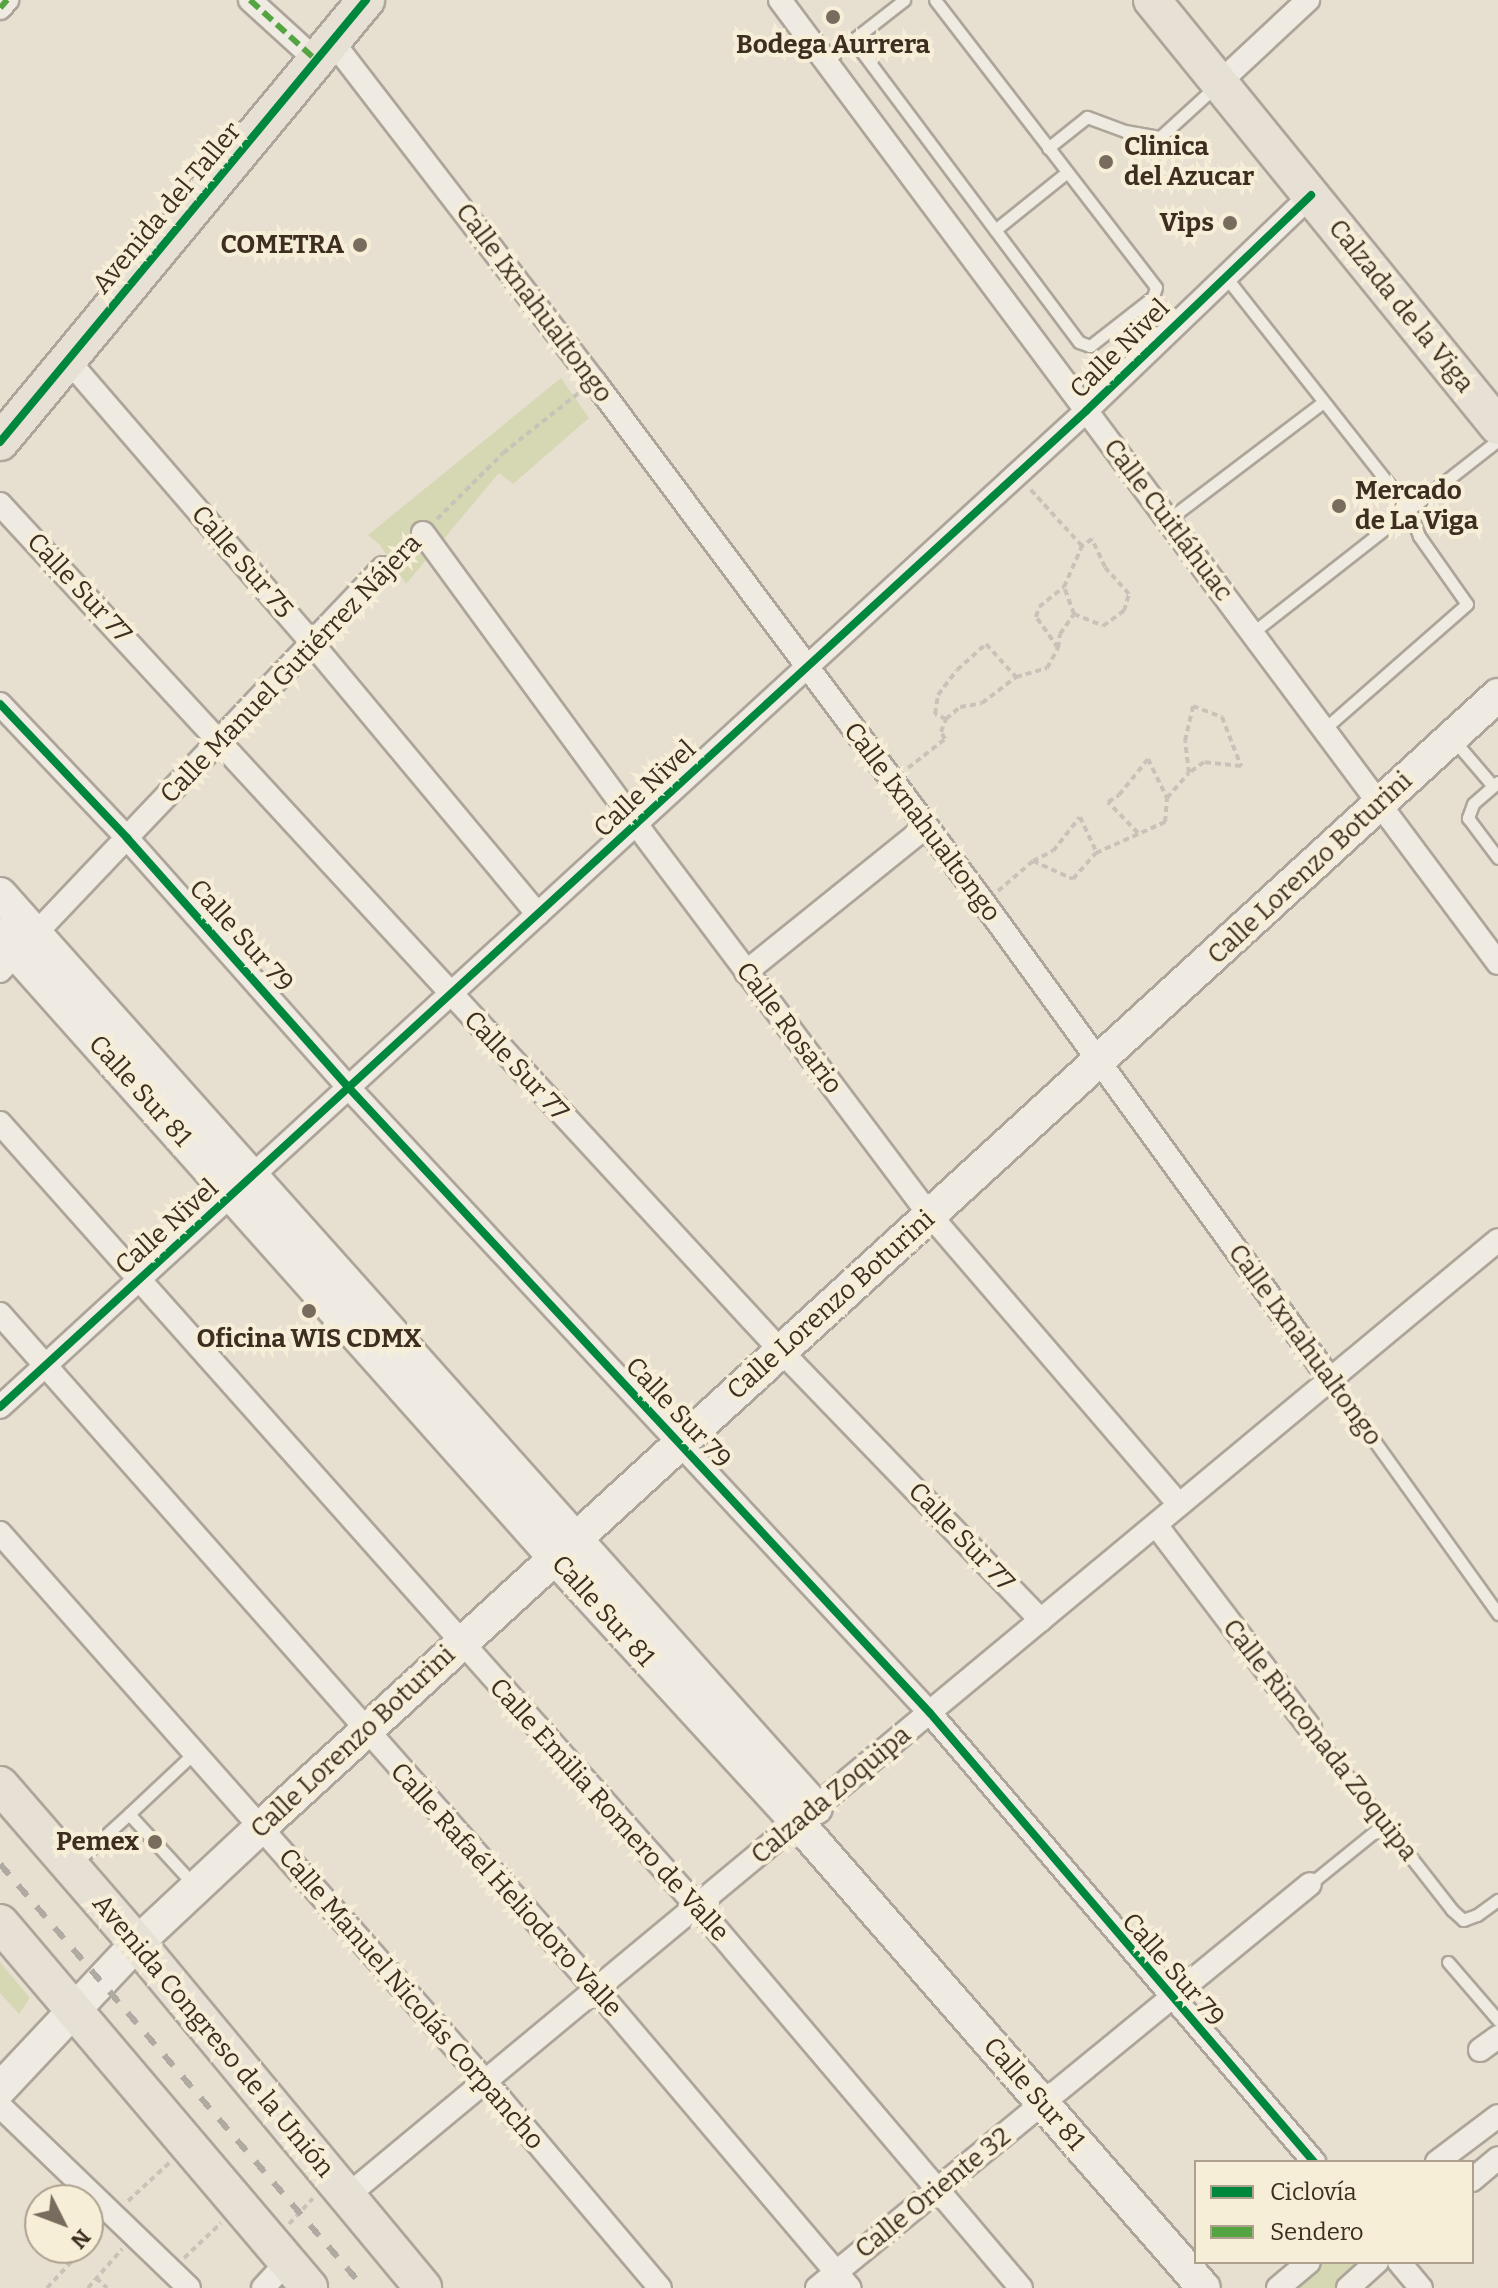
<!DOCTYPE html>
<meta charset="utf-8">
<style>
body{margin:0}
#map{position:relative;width:1498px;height:2288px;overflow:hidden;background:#e7e0d1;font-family:Bitter,serif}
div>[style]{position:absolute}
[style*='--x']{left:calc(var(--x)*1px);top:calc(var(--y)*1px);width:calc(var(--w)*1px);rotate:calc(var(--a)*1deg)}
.green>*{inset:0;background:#d6d7b3}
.path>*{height:4px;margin-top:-2px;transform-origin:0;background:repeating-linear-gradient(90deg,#c8c2b9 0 6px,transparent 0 10px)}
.roads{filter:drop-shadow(2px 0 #ada599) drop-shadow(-2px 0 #ada599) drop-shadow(0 2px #ada599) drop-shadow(0 -2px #ada599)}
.lane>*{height:11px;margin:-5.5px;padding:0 5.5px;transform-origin:5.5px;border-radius:5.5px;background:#efebe3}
.street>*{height:22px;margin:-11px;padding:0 11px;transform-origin:11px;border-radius:11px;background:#efebe3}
.secondary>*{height:32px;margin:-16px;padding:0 16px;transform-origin:16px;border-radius:16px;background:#efebe3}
.primary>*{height:36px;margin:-18px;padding:0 18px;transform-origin:18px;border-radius:18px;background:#e6e1d4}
.rail>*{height:6px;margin-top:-3px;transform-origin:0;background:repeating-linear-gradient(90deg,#afaaa2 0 14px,transparent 0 28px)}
.quiet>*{height:6px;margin-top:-3px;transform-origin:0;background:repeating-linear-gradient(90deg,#54a441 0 12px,transparent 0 18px)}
.cycleway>*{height:8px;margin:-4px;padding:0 4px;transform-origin:4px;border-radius:4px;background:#00873e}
.dots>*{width:22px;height:22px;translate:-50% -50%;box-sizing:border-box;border:4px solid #f7eed8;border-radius:50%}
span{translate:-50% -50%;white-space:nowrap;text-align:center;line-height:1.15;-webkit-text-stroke:8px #f7eed8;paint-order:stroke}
.poi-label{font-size:26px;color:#3d2e20;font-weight:700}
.left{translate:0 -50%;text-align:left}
.right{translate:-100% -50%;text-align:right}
.street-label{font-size:26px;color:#3d2e20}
.legend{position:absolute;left:1194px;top:2160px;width:280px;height:104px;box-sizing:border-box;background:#f7eed8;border:2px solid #ada18e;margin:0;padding:10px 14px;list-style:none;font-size:24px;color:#3d2e20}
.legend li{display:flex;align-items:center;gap:16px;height:40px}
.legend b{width:40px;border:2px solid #ada18e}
.north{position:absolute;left:24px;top:2184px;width:80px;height:80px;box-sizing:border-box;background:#f7eed8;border:2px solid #ada18e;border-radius:50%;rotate:132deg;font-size:22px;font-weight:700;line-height:32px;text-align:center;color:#3d2e20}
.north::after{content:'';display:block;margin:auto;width:28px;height:36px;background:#786c5e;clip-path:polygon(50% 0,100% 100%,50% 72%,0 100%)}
</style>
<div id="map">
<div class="green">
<i style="clip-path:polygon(561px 378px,589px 418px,513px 484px,499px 473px,406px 584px,380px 545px,368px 535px)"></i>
<i style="clip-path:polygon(0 1962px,30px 1998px,19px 2014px,0 1993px)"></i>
<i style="clip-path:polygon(1320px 2262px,1367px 2262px,1336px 2288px,1290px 2288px)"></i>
</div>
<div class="path">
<i style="--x:437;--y:519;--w:93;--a:-45"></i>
<i style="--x:503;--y:453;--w:98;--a:-38.4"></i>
<i style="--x:1074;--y:614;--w:31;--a:22"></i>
<i style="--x:1103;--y:626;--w:26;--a:-36"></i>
<i style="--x:1124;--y:611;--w:18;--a:-74"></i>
<i style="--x:1129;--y:594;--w:36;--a:-132"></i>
<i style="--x:1105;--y:567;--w:31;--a:-115"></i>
<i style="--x:1092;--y:539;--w:12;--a:145"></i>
<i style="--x:1058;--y:648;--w:38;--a:-125"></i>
<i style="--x:1036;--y:617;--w:10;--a:-73"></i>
<i style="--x:1039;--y:607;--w:32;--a:-39"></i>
<i style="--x:1193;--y:706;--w:31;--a:21"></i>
<i style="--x:1222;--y:717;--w:53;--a:68.8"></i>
<i style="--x:1241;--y:766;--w:37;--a:-174"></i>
<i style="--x:1204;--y:762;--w:19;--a:144"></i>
<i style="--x:1189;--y:773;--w:32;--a:-97"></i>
<i style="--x:1185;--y:741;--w:36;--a:-77"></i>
<i style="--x:946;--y:719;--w:12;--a:-156"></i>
<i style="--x:935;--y:714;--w:19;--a:-81"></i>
<i style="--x:938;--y:695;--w:31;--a:-53"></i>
<i style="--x:957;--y:670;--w:39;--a:-42"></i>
<i style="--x:986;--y:644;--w:45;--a:47.7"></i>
<i style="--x:908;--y:768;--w:47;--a:-38.1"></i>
<i style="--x:945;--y:739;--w:8;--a:-120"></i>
<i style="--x:941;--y:732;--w:14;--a:-69"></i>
<i style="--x:946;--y:719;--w:18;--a:-41"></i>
<i style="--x:960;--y:707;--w:22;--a:-10"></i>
<i style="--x:982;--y:703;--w:43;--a:-37.4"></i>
<i style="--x:1016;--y:677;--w:32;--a:-16"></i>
<i style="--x:1047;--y:668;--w:23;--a:-61"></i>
<i style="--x:1058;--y:648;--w:14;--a:-82"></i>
<i style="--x:1060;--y:634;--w:24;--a:-55"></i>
<i style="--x:1074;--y:614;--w:29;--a:-110"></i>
<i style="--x:1064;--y:587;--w:45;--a:-66.3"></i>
<i style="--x:1082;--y:546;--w:79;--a:-132.4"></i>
<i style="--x:1138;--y:833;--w:43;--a:-134.1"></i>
<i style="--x:1108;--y:802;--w:13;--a:-32"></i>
<i style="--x:1119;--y:795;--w:46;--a:-51.1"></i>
<i style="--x:1148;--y:759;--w:43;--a:64"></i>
<i style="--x:1033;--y:861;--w:22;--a:-27"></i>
<i style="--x:1053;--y:851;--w:43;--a:-51.5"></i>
<i style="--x:1080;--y:817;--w:38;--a:65"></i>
<i style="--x:998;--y:891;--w:46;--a:-40.6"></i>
<i style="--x:1033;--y:861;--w:44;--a:24.2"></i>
<i style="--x:1073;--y:879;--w:35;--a:-49"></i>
<i style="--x:1096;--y:853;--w:76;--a:-24.2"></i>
<i style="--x:1165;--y:822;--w:24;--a:-85"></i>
<i style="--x:1167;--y:798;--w:33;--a:-49"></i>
<i style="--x:128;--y:2201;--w:56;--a:-42.8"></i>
<i style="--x:289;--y:2224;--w:35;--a:-47"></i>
<i style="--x:88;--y:2243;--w:18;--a:-47"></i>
<i style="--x:184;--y:2258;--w:51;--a:-43.4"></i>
<i style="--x:96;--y:2278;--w:15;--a:42"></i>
<i style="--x:47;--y:2288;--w:54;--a:-47.2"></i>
<i style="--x:88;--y:2288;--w:52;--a:-48.9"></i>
</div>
<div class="roads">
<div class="lane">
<i style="--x:853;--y:40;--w:377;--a:53.2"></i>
<i style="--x:1079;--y:342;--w:12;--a:20"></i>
<i style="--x:1090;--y:346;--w:80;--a:-37.9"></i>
<i style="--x:1153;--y:297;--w:10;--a:-73"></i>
<i style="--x:1156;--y:287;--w:362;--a:-127.6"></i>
<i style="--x:826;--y:61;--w:99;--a:-38"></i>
<i style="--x:1048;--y:148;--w:50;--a:-38.5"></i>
<i style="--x:1087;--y:117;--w:40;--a:20.2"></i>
<i style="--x:1125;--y:131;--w:36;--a:10"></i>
<i style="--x:1160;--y:137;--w:76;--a:-42.3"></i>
<i style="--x:995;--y:230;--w:91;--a:-38.8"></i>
<i style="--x:1225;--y:276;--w:298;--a:51.8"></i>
<i style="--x:1409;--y:510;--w:28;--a:69"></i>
<i style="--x:1419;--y:536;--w:83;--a:54.8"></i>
<i style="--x:1467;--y:604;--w:190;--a:138.8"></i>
<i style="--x:1169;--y:519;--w:193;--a:-37.2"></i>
<i style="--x:1252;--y:633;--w:313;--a:-38.1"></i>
<i style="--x:1452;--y:738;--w:63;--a:49.5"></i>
<i style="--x:1498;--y:782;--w:33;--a:139"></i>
<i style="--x:1473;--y:804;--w:15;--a:110"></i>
<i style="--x:1468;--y:818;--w:50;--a:53.1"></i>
<i style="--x:1330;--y:1379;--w:289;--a:54.4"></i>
<i style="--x:1310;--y:1728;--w:231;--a:52"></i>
<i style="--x:1452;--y:1910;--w:15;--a:42"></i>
<i style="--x:1463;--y:1920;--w:15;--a:-20"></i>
<i style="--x:1477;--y:1915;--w:26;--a:-36"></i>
<i style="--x:129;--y:1814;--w:91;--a:-43.2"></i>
<i style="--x:74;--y:1864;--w:74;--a:-42.3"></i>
<i style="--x:129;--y:1814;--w:96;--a:47.5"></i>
<i style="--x:1310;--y:1884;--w:95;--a:-39"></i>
<i style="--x:1448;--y:1962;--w:77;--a:49.2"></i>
</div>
<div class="street">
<i style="--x:250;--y:0;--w:89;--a:42.3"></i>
<i style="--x:780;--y:0;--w:1201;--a:53.29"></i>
<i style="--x:0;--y:8;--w:11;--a:-49"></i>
<i style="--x:332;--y:41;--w:429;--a:52.4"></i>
<i style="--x:594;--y:381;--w:652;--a:53.24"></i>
<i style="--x:984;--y:903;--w:588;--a:53.99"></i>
<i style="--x:1219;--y:83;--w:122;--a:-43"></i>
<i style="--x:67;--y:359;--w:374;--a:49.2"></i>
<i style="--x:311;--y:642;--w:354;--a:50.2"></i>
<i style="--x:0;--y:504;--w:1152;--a:47.32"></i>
<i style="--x:781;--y:1351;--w:374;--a:46"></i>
<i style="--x:423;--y:533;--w:361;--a:53.8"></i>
<i style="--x:636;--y:824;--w:489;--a:53.1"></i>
<i style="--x:930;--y:1215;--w:382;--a:49.3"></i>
<i style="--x:0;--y:704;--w:185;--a:46.5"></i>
<i style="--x:127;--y:838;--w:334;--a:48.4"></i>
<i style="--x:349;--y:1088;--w:853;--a:47.09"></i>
<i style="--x:930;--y:1713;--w:591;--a:49.46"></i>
<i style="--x:0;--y:971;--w:556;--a:-46.46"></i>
<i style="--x:746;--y:972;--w:231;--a:-38.9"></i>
<i style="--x:0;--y:1123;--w:1048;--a:48.33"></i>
<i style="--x:697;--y:1906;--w:501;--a:49.7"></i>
<i style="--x:0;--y:1314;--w:900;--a:48.56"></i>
<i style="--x:596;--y:1989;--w:392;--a:49.7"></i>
<i style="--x:0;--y:1407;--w:1474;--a:-42.52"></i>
<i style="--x:1086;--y:411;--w:312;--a:-43.8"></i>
<i style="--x:1156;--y:1525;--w:255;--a:52.8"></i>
<i style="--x:0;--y:1533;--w:732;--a:48.49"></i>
<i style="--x:485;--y:2081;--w:271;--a:49.8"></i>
<i style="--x:1480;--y:2050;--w:22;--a:-36"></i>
<i style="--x:0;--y:2106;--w:262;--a:43.9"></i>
<i style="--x:1437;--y:2162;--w:76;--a:-37"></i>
<i style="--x:1472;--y:2180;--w:34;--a:-40"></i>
<i style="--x:347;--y:2196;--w:1496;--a:-39.71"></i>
<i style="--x:1399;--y:2262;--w:34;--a:50"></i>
<i style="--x:263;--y:2288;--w:35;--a:-47"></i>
<i style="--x:817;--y:2288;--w:637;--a:-39.33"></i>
<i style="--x:1278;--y:2288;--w:40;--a:-40"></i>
<i style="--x:1348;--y:2288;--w:39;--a:-42"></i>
</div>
<div class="secondary">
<i style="--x:0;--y:894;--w:1225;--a:48.24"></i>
<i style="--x:0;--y:935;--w:833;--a:48.31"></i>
<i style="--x:554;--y:1557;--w:361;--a:47.5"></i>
<i style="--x:798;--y:1823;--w:617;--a:48.88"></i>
<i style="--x:0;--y:2089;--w:200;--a:-46.8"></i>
<i style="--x:137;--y:1943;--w:170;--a:-43.1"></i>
<i style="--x:261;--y:1827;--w:1677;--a:-42.46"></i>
</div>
<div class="primary">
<i style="--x:1152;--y:0;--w:549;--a:50.92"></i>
<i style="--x:0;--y:442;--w:574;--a:-50.37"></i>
<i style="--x:0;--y:1785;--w:209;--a:49.1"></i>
<i style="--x:137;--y:1943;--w:448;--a:50.3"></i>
<i style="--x:0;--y:1923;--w:478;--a:49.7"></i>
</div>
</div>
<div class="rail">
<i style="--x:0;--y:1864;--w:559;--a:49.35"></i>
</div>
<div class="quiet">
<i style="--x:250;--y:0;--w:89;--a:42.3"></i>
<i style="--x:0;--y:8;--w:11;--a:-49"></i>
</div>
<div class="cycleway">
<i style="--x:0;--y:442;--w:574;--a:-50.37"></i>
<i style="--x:0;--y:704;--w:185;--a:46.5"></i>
<i style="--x:127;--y:838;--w:334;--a:48.4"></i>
<i style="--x:349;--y:1088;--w:853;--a:47.09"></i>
<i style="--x:930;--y:1713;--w:591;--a:49.46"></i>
<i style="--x:0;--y:1407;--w:1474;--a:-42.52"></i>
<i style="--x:1086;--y:411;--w:312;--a:-43.8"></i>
</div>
<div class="dots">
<i style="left:833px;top:17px;background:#786c5e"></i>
<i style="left:1106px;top:162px;background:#786c5e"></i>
<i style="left:1230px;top:223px;background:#786c5e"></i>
<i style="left:360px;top:245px;background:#786c5e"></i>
<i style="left:1339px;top:506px;background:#786c5e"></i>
<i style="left:309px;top:1311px;background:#786c5e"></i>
<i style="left:155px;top:1842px;background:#786c5e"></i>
</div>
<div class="poi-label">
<span style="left:833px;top:45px">Bodega Aurrera</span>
<span class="left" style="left:1124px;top:162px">Clinica<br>del Azucar</span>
<span class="right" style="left:1214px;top:223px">Vips</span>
<span class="right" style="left:344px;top:245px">COMETRA</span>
<span class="left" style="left:1355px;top:506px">Mercado<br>de La Viga</span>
<span style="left:309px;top:1339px">Oficina WIS CDMX</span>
<span class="right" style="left:139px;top:1842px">Pemex</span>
</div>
<div class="street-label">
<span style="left:167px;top:208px;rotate:-50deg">Avenida del Taller</span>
<span style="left:534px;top:303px;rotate:53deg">Calle Ixnahualtongo</span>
<span style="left:1401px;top:306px;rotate:51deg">Calzada de la Viga</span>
<span style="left:1120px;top:349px;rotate:-45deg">Calle Nivel</span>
<span style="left:1168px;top:520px;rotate:53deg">Calle Cuitláhuac</span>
<span style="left:242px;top:562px;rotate:49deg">Calle Sur 75</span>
<span style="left:79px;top:588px;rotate:47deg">Calle Sur 77</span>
<span style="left:291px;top:669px;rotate:-46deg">Calle Manuel Gutiérrez Nájera</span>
<span style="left:645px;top:789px;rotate:-43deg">Calle Nivel</span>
<span style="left:922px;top:822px;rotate:53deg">Calle Ixnahualtongo</span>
<span style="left:1310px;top:868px;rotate:-43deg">Calle Lorenzo Boturini</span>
<span style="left:241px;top:936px;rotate:48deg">Calle Sur 79</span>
<span style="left:789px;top:1028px;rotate:53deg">Calle Rosario</span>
<span style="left:516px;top:1066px;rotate:47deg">Calle Sur 77</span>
<span style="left:140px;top:1091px;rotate:48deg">Calle Sur 81</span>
<span style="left:167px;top:1227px;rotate:-42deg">Calle Nivel</span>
<span style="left:831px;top:1305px;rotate:-42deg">Calle Lorenzo Boturini</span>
<span style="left:1305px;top:1345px;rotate:54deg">Calle Ixnahualtongo</span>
<span style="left:678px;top:1413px;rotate:47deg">Calle Sur 79</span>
<span style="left:961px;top:1537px;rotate:46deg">Calle Sur 77</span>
<span style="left:603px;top:1611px;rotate:48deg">Calle Sur 81</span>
<span style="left:1320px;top:1740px;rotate:52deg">Calle Rinconada Zoquipa</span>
<span style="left:353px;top:1742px;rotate:-43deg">Calle Lorenzo Boturini</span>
<span style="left:831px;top:1795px;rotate:-40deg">Calzada Zoquipa</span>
<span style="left:609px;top:1810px;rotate:48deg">Calle Emilia Romero de Valle</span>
<span style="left:506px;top:1890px;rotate:48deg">Calle Rafaél Heliodoro Valle</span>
<span style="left:1173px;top:1970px;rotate:49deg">Calle Sur 79</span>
<span style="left:411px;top:1999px;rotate:49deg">Calle Manuel Nicolás Corpancho</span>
<span style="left:213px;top:2036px;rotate:50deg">Avenida Congreso de la Unión</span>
<span style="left:1034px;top:2094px;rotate:49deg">Calle Sur 81</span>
<span style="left:933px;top:2193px;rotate:-39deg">Calle Oriente 32</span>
</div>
<ul class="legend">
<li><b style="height:10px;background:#00873e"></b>Ciclovía</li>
<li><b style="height:10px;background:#54a441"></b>Sendero</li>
</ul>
<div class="north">N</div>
</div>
